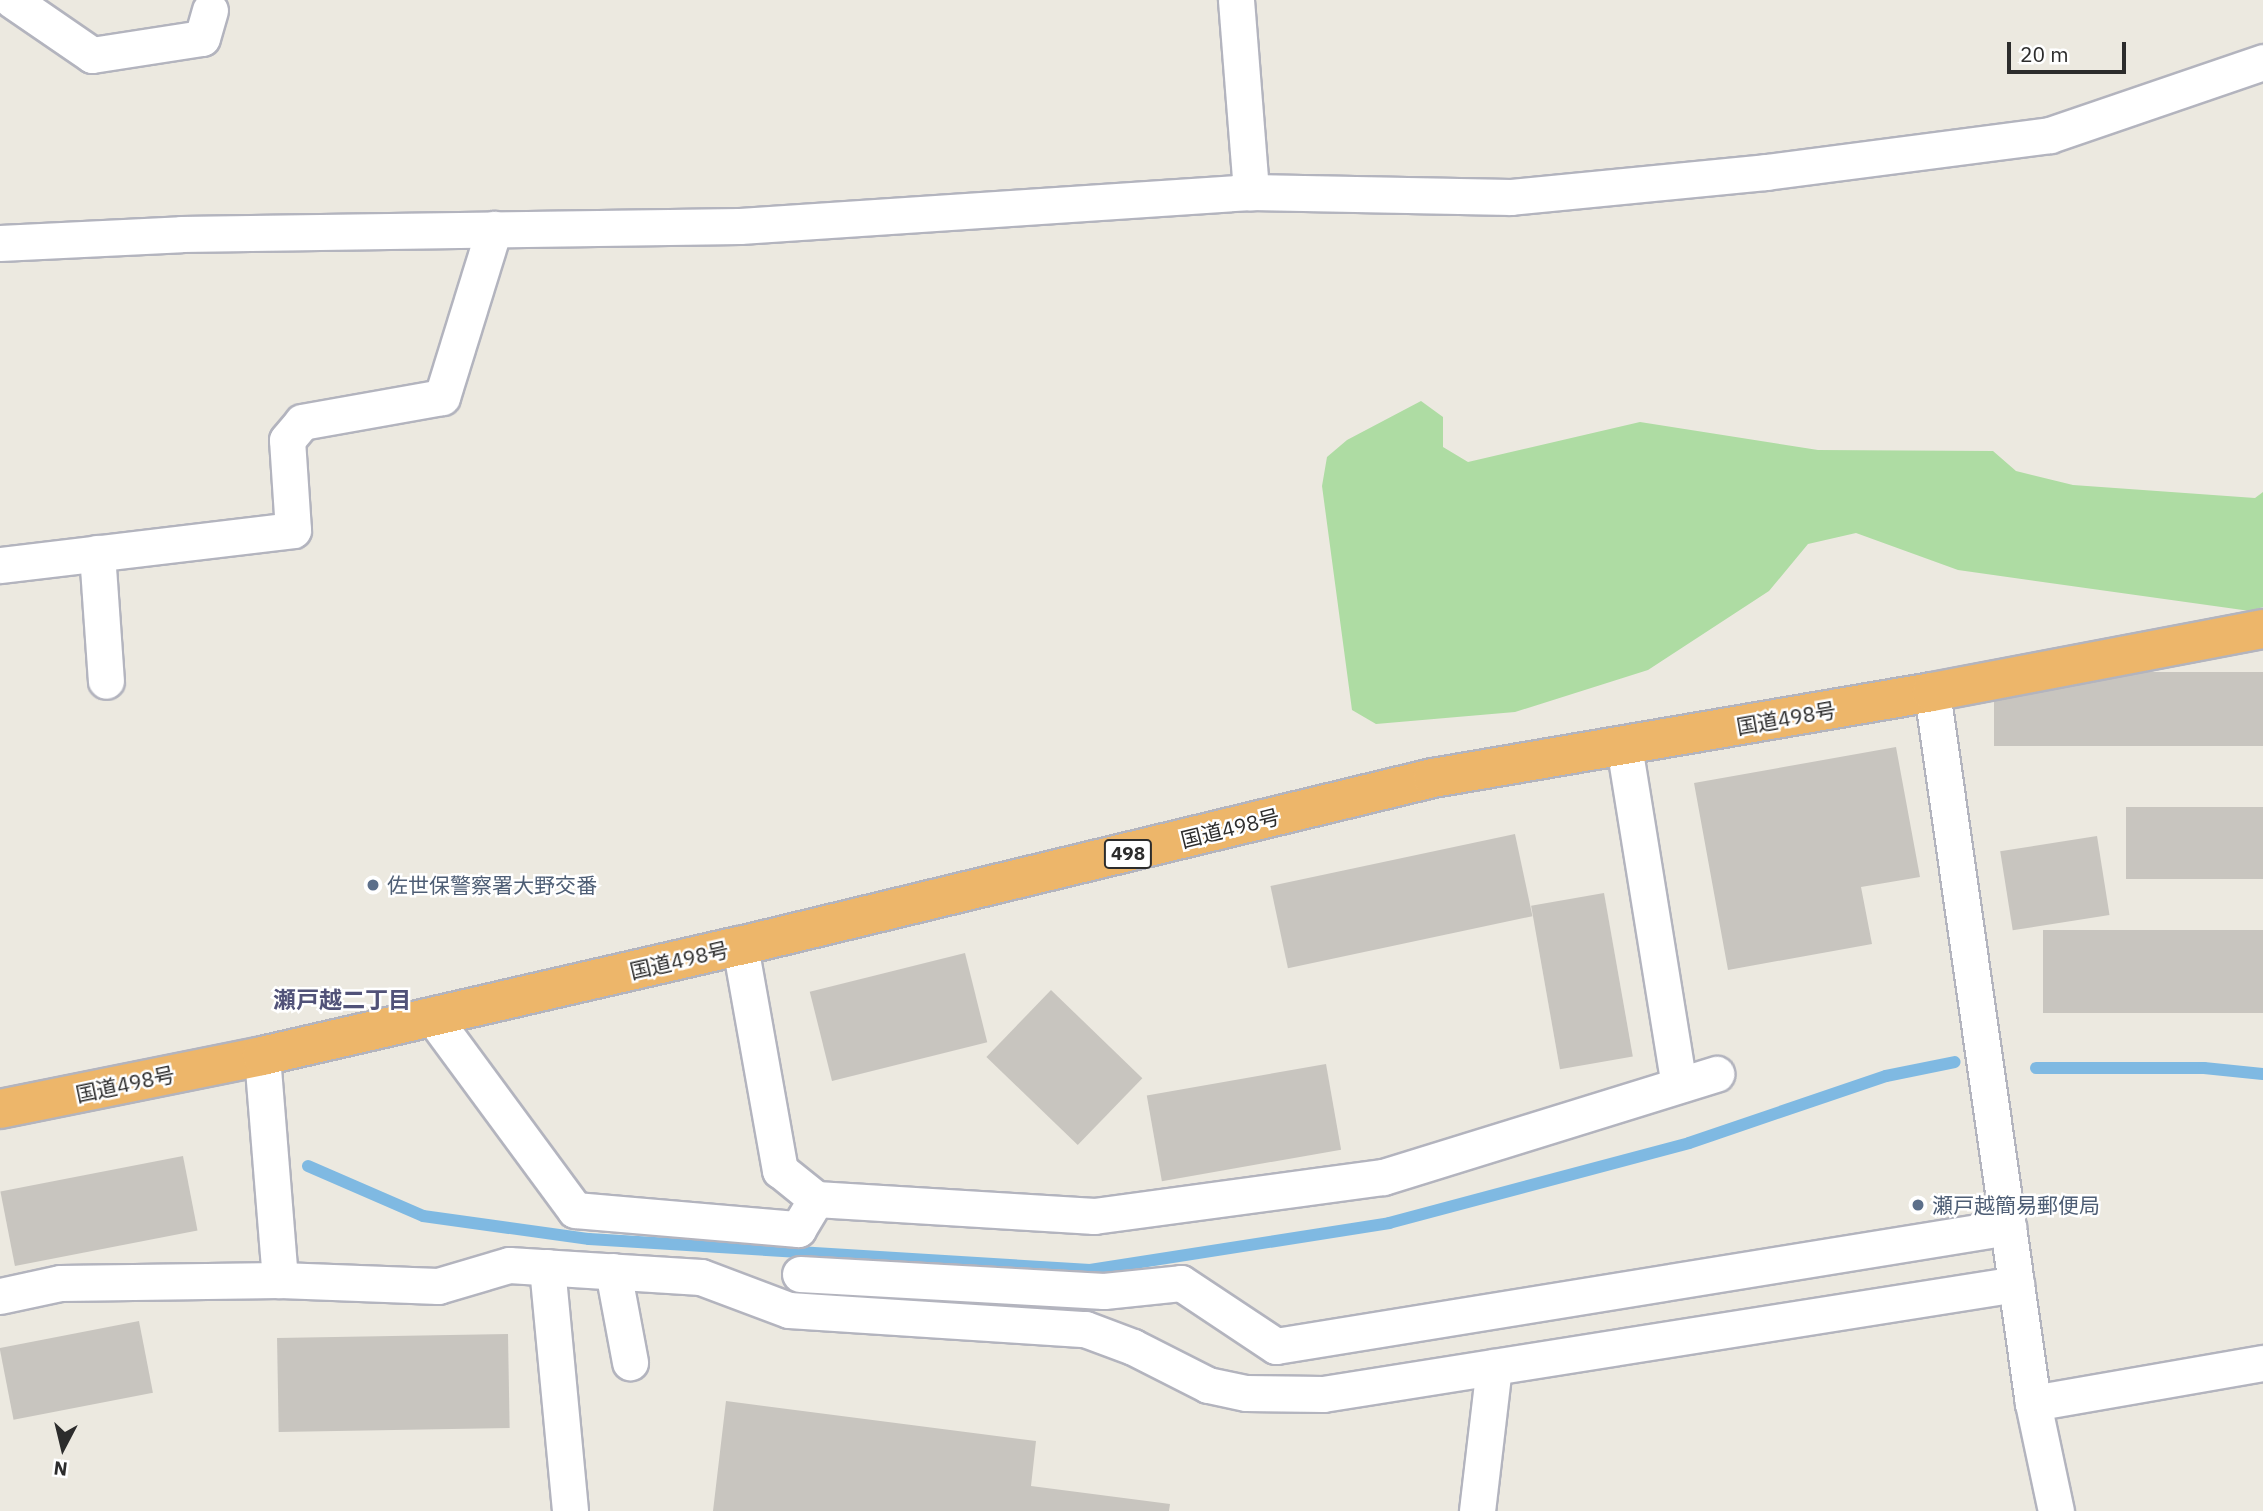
<!DOCTYPE html>
<meta charset="utf-8">
<style>
body{margin:0}
#map{position:relative;width:2263px;height:1511px;overflow:hidden;background:#ece9e0;font-family:"IBM Plex Sans","Noto Sans JP",sans-serif}
div>[style]{position:absolute}
[style*='--x']{left:calc(var(--x)*1px);top:calc(var(--y)*1px);width:calc(var(--w)*1px);rotate:calc(var(--a)*1deg)}
.green>*{inset:0;background:#aedca3}
.stream>*{height:12px;margin:-6px;padding:0 6px;transform-origin:6px;border-radius:6px;background:#7fb9e2}
.building>*{inset:0;background:#c8c5bf;transform-origin:0 0}
.roads{filter:drop-shadow(2px 0 #b3b4be) drop-shadow(-2px 0 #b3b4be) drop-shadow(0 2px #b3b4be) drop-shadow(0 -2px #b3b4be)}
.street>*{height:35px;margin:-17.5px;padding:0 17.5px;transform-origin:17.5px;border-radius:17.5px;background:#fff}
.highway>*{height:38px;margin:-19px;padding:0 19px;transform-origin:19px;border-radius:19px;background:#edb66a}
.dots>*{width:19px;height:19px;translate:-50% -50%;box-sizing:border-box;border:4px solid #fff;border-radius:50%}
span{translate:-50% -50%;white-space:nowrap;text-align:center;line-height:1.15;-webkit-text-stroke:5px #fff;paint-order:stroke}
.shield-label span{padding:2px 5px;background:#fff;border:2px solid;border-radius:5px;-webkit-text-stroke-width:0}
.shield-label{font-size:19px;color:#2c2c2c;font-weight:700}
.street-label{font-size:21px;color:#2c2c2c}
.service-label{font-size:21px;color:#4e5e75}
.left{translate:0 -50%;text-align:left}
.neighbourhood-label{font-size:23px;color:#515278;font-weight:700}
.north{position:absolute;left:28px;top:1413px;width:70px;height:70px;-webkit-text-stroke:5px #fff;paint-order:stroke;rotate:187deg;font-size:19px;font-weight:700;line-height:28px;text-align:center;color:#2c2c2c}
.north::after{content:'';display:block;margin:auto;width:24px;height:32px;background:#2c2c2c;clip-path:polygon(50% 0,100% 100%,50% 72%,0 100%)}
.scale{position:absolute;left:2007px;top:42px;width:119px;height:32px;box-sizing:border-box;border:4px solid #2c2c2c;border-top:0;padding-left:9px;font-size:21px;line-height:24px;white-space:nowrap;color:#2c2c2c;-webkit-text-stroke:5px #fff;paint-order:stroke}
</style>
<div id="map">
<div class="green">
<i style="clip-path:polygon(1421px 401px,1443px 417px,1443px 447px,1468px 462px,1640px 422px,1818px 450px,1993px 451px,2016px 471px,2073px 485px,2255px 498px,2263px 492px,2263px 607px,2250px 611px,1958px 570px,1856px 533px,1808px 544px,1769px 591px,1648px 670px,1515px 712px,1376px 724px,1352px 710px,1322px 486px,1327px 457px,1347px 440px)"></i>
</div>
<div class="stream">
<i style="--x:2036;--y:1068;--w:168;--a:0"></i>
<i style="--x:2204;--y:1068;--w:59;--a:5.8"></i>
<i style="--x:308;--y:1166;--w:125;--a:23.5"></i>
<i style="--x:423;--y:1216;--w:168;--a:7.9"></i>
<i style="--x:589;--y:1239;--w:502;--a:3.54"></i>
<i style="--x:1090;--y:1270;--w:303;--a:-8.9"></i>
<i style="--x:1389;--y:1223;--w:310;--a:-14.9"></i>
<i style="--x:1689;--y:1143;--w:208;--a:-18.8"></i>
<i style="--x:1886;--y:1076;--w:70;--a:-11.5"></i>
</div>
<div class="building">
<i style="left:2263px;top:672px;width:74px;height:269px;rotate:90deg"></i>
<i style="clip-path:polygon(1896px 747px,1920px 877px,1861px 887px,1872px 944px,1728px 970px,1694px 783px)"></i>
<i style="left:2263px;top:807px;width:72px;height:137px;rotate:90deg"></i>
<i style="left:1515px;top:834px;width:84px;height:250px;rotate:78deg"></i>
<i style="left:2097px;top:836px;width:80px;height:98px;rotate:81deg"></i>
<i style="left:1604px;top:893px;width:166px;height:74px;rotate:80deg"></i>
<i style="left:2263px;top:930px;width:83px;height:220px;rotate:90deg"></i>
<i style="left:965px;top:953px;width:92px;height:160px;rotate:76deg"></i>
<i style="left:1051px;top:990px;width:127px;height:93px;rotate:44deg"></i>
<i style="left:1326px;top:1064px;width:87px;height:182px;rotate:80deg"></i>
<i style="left:183px;top:1156px;width:76px;height:186px;rotate:79deg"></i>
<i style="left:139px;top:1321px;width:73px;height:142px;rotate:79deg"></i>
<i style="left:508px;top:1334px;width:94px;height:231px;rotate:89deg"></i>
<i style="clip-path:polygon(726px 1401px,1036px 1441px,1031px 1486px,1170px 1504px,1169px 1511px,713px 1511px)"></i>
</div>
<div class="roads">
<div class="street">
<i style="--x:12;--y:0;--w:97;--a:34.5"></i>
<i style="--x:92;--y:55;--w:111;--a:-8.8"></i>
<i style="--x:202;--y:38;--w:29;--a:-74"></i>
<i style="--x:1236;--y:0;--w:193;--a:85.5"></i>
<i style="--x:0;--y:243;--w:181;--a:-2.8"></i>
<i style="--x:181;--y:234;--w:559;--a:-0.82"></i>
<i style="--x:740;--y:226;--w:512;--a:-3.81"></i>
<i style="--x:1251;--y:192;--w:260;--a:1.1"></i>
<i style="--x:1511;--y:197;--w:256;--a:-5.6"></i>
<i style="--x:1766;--y:172;--w:286;--a:-7.4"></i>
<i style="--x:2050;--y:135;--w:225;--a:-18.9"></i>
<i style="--x:97;--y:553;--w:128;--a:86"></i>
<i style="--x:0;--y:565;--w:295;--a:-6.8"></i>
<i style="--x:293;--y:530;--w:90;--a:-93.8"></i>
<i style="--x:287;--y:440;--w:23;--a:-50"></i>
<i style="--x:302;--y:422;--w:142;--a:-10.1"></i>
<i style="--x:442;--y:397;--w:176;--a:-72.8"></i>
<i style="--x:1932;--y:692;--w:718;--a:81.92"></i>
<i style="--x:2033;--y:1403;--w:110;--a:78"></i>
<i style="--x:1624;--y:746;--w:343;--a:80.8"></i>
<i style="--x:740;--y:946;--w:228;--a:79.9"></i>
<i style="--x:780;--y:1170;--w:46;--a:38.9"></i>
<i style="--x:816;--y:1199;--w:279;--a:3.5"></i>
<i style="--x:1094;--y:1216;--w:292;--a:-7.7"></i>
<i style="--x:1383;--y:1177;--w:349;--a:-17.2"></i>
<i style="--x:432;--y:1016;--w:241;--a:53.6"></i>
<i style="--x:575;--y:1210;--w:224;--a:4.9"></i>
<i style="--x:798;--y:1229;--w:35;--a:-59"></i>
<i style="--x:262;--y:1056;--w:225;--a:85.4"></i>
<i style="--x:547;--y:1267;--w:245;--a:84.6"></i>
<i style="--x:613;--y:1271;--w:93;--a:79.4"></i>
<i style="--x:800;--y:1274;--w:304;--a:3.2"></i>
<i style="--x:1104;--y:1291;--w:77;--a:-5.9"></i>
<i style="--x:1181;--y:1283;--w:114;--a:33.6"></i>
<i style="--x:1276;--y:1346;--w:742;--a:-9.23"></i>
<i style="--x:0;--y:1296;--w:61;--a:-12.2"></i>
<i style="--x:60;--y:1283;--w:220;--a:-0.8"></i>
<i style="--x:280;--y:1280;--w:158;--a:2.2"></i>
<i style="--x:438;--y:1286;--w:74;--a:-16.5"></i>
<i style="--x:509;--y:1265;--w:192;--a:3.6"></i>
<i style="--x:701;--y:1277;--w:94;--a:20.6"></i>
<i style="--x:789;--y:1310;--w:297;--a:3.7"></i>
<i style="--x:1085;--y:1329;--w:51;--a:20.6"></i>
<i style="--x:1133;--y:1347;--w:84;--a:26.9"></i>
<i style="--x:1208;--y:1385;--w:39;--a:12"></i>
<i style="--x:1246;--y:1393;--w:77;--a:0.7"></i>
<i style="--x:1323;--y:1394;--w:702;--a:-9.02"></i>
<i style="--x:2033;--y:1403;--w:233;--a:-9.9"></i>
<i style="--x:1477;--y:1511;--w:145;--a:-83.3"></i>
</div>
<div class="highway">
<i style="--x:0;--y:1109;--w:267;--a:-11.4"></i>
<i style="--x:262;--y:1056;--w:490;--a:-13"></i>
<i style="--x:740;--y:946;--w:713;--a:-13.63"></i>
<i style="--x:1433;--y:778;--w:506;--a:-9.78"></i>
<i style="--x:1932;--y:692;--w:337;--a:-10.8"></i>
</div>
</div>
<div class="dots">
<i style="left:373px;top:885px;background:#5c6f8a"></i>
<i style="left:1918px;top:1205px;background:#5c6f8a"></i>
</div>
<div class="shield-label">
<span style="left:1128px;top:854px">498</span>
</div>
<div class="street-label">
<span style="left:1786px;top:718px;rotate:-10deg">国道498号</span>
<span style="left:1230px;top:828px;rotate:-14deg">国道498号</span>
<span style="left:679px;top:960px;rotate:-13deg">国道498号</span>
<span style="left:125px;top:1084px;rotate:-12deg">国道498号</span>
</div>
<div class="service-label">
<span class="left" style="left:387px;top:885px">佐世保警察署大野交番</span>
<span class="left" style="left:1932px;top:1205px">瀬戸越簡易郵便局</span>
</div>
<div class="neighbourhood-label">
<span style="left:342px;top:999px">瀬戸越二丁目</span>
</div>
<div class="north">N</div>
<div class="scale">20 m</div>
</div>
